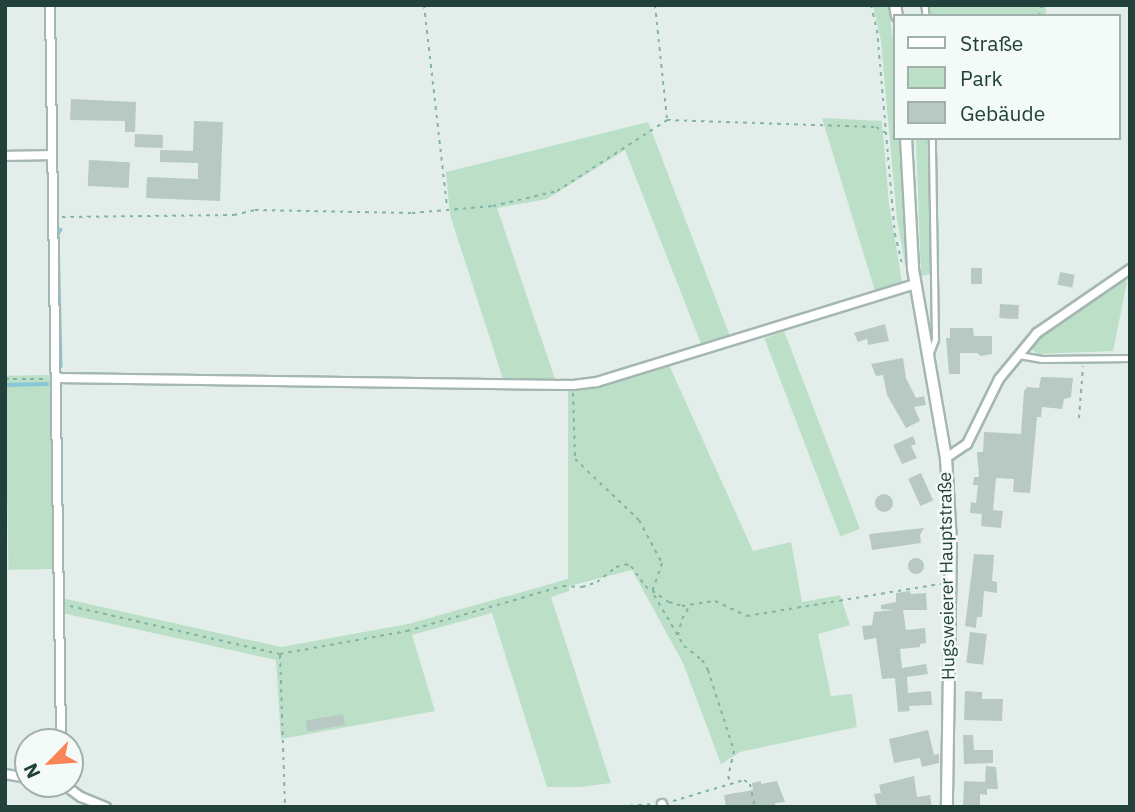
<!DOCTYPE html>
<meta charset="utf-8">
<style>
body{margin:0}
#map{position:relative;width:1135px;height:812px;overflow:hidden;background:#e3eeea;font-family:"IBM Plex Sans",sans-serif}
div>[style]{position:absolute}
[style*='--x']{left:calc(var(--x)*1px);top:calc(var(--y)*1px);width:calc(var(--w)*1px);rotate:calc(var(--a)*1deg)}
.green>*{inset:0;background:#bbe0c7;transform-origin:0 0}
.stream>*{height:3.5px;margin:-1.75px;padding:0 1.75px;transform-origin:1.75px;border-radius:1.75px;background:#88c7d6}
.building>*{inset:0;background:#b8c9c3;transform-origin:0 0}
.round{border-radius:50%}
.path>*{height:2px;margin-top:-1px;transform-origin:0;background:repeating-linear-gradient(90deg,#82b3a6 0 3.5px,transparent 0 8.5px)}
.roads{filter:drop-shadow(2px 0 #a5b7b2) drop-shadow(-2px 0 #a5b7b2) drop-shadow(0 2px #a5b7b2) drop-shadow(0 -2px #a5b7b2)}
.service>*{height:4.5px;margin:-2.25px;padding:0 2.25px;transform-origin:2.25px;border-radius:2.25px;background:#fff}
.minor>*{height:8px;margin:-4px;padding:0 4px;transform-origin:4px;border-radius:4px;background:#fff}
.tertiary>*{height:10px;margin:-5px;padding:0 5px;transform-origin:5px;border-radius:5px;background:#fff}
span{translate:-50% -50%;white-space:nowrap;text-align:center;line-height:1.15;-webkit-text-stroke:5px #f4faf7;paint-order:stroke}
.street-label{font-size:18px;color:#22413a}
.frame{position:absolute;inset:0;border:7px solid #22413a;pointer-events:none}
.legend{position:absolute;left:893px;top:14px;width:228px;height:126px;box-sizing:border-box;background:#f4faf7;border:2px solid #a0b0ab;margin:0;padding:9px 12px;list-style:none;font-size:21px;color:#22413a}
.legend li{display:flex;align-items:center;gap:14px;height:35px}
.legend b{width:35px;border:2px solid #a0b0ab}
.north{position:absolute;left:14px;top:728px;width:70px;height:70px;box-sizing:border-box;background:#f4faf7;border:2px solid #a0b0ab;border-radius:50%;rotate:245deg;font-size:19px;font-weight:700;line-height:28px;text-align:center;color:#22413a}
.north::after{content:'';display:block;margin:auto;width:24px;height:32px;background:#fa8455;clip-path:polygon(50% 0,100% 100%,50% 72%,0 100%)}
</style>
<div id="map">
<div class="green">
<i style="clip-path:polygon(873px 5px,888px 5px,895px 51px,895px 138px,900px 138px,910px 274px,907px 274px,897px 220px,881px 41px)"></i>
<i style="left:929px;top:5px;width:117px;height:11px"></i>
<i style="clip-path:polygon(822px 118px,882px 121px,889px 204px,902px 282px,875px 291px)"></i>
<i style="clip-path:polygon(648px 122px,730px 336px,702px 346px,625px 150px,547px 199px,497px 208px,556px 382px,504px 382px,450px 215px,446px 172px)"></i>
<i style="clip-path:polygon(916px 138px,928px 138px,930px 274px,921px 276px)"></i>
<i style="clip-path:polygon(1122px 280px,1127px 282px,1113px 351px,1038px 354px,1031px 349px,1030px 346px,1047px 328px)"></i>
<i style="left:784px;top:331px;width:212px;height:21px;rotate:69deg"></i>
<i style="clip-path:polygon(669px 365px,753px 551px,791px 542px,802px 602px,840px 595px,850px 625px,818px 634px,831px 696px,852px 694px,857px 727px,740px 752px,721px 764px,683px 663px,632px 570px,569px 586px,569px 591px,551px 597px,611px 783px,580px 787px,547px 787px,492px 613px,412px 635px,435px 711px,281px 739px,276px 660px,62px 613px,62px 598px,281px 647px,408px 624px,568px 579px,568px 389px,598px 386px)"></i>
<i style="left:50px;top:375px;width:194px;height:45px;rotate:89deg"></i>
</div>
<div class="stream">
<i style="--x:61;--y:230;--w:5;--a:127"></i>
<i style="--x:58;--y:234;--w:132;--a:88.7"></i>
<i style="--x:5;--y:385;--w:42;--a:-1.4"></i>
</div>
<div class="building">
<i style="clip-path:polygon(71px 99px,136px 102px,135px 132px,125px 132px,125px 121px,70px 120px)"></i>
<i style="clip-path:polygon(194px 121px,223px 122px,220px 201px,146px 198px,147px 177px,198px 179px,198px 163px,160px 162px,160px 150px,193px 151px)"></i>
<i style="left:135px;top:134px;width:28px;height:13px;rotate:2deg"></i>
<i style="left:89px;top:160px;width:41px;height:26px;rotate:3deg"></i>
<i style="left:971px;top:268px;width:11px;height:16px"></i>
<i style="left:1060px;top:272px;width:15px;height:13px;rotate:11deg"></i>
<i style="left:1000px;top:304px;width:19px;height:14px;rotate:3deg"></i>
<i style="clip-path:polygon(885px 324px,889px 341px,868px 345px,867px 339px,858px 342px,854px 333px)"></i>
<i style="clip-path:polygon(950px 328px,973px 328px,974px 336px,992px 336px,992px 354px,981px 356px,977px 353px,960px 353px,960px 374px,949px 374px,946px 338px,950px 338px)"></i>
<i style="clip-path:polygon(903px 358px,906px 378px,916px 398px,924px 396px,926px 405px,914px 407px,920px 421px,906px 428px,887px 395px,883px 375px,876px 376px,871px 364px)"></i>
<i style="clip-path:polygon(1041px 377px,1073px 378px,1071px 397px,1064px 399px,1062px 409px,1042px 407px,1041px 417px,1037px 417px,1030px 493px,1013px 492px,1014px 479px,996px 478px,993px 510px,1003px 511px,1001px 528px,981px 526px,982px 514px,970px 513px,971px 502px,976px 503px,978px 485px,973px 485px,974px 477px,979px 477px,977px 452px,983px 452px,984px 432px,1021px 434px,1024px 391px,1027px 387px,1039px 388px)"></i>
<i style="clip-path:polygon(913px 436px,916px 444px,911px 446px,917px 458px,902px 464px,893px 445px)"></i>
<i style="left:921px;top:473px;width:30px;height:14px;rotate:66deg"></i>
<i class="round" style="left:875px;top:494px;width:18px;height:18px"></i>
<i style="clip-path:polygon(924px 528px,920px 535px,921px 543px,872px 550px,869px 534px)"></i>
<i style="clip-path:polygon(974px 554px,994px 555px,992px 581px,997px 582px,997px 593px,984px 591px,982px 617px,977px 617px,976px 628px,965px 626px)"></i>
<i class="round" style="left:908px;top:558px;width:16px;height:16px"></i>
<i style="clip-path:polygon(910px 591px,911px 594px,926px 593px,927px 610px,903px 610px,906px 630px,925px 628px,926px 643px,920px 644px,920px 647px,900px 649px,902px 668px,926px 664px,928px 674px,907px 677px,908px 693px,931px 691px,932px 705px,909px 706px,910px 711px,898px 712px,895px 678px,882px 679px,876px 638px,864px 640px,862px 626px,872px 625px,874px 612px,893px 610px,881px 609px,881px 605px,896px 602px,896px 593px)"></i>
<i style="left:970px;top:632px;width:17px;height:31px;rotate:7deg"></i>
<i style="clip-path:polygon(965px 691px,982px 692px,982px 699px,1003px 699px,1002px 721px,964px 720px)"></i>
<i style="left:343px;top:714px;width:11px;height:38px;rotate:80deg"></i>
<i style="clip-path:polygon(928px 730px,934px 755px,939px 754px,939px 763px,922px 767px,920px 758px,894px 763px,889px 739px)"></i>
<i style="clip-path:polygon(963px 735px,973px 735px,974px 750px,993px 750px,993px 763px,964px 764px)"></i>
<i style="clip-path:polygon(986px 766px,996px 767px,998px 789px,987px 789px,987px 795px,980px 794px,980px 807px,963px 807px,964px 781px,985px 782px)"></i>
<i style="clip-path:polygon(914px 776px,917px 797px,930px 795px,932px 807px,877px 807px,874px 794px,881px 793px,879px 785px)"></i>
<i style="clip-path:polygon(761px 781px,761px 784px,777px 781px,785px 802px,775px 803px,776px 807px,726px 807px,724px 795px,753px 790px,752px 783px)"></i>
</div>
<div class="path">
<i style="--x:424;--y:5;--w:202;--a:83.5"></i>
<i style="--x:655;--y:5;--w:115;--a:84"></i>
<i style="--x:871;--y:5;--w:26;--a:77"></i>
<i style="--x:877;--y:30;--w:205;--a:85"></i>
<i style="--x:895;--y:234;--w:31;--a:77"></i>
<i style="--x:1039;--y:16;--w:11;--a:-75"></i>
<i style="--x:62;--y:217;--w:172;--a:-0.7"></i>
<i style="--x:234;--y:215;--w:22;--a:-13"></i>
<i style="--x:255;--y:210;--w:157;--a:1.1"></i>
<i style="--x:412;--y:213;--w:81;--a:-4.9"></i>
<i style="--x:493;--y:206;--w:66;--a:-13.2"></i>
<i style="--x:557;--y:191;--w:131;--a:-32.8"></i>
<i style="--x:667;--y:120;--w:209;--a:1.9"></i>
<i style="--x:876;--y:127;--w:12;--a:31"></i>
<i style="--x:5;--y:379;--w:41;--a:0"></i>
<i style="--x:573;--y:393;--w:66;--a:88.3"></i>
<i style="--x:575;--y:459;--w:88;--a:43.6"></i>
<i style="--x:639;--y:520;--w:49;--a:61.9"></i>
<i style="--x:662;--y:563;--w:28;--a:109"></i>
<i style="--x:653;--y:589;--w:6;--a:81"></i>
<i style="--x:654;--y:595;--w:59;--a:59.5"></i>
<i style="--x:684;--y:646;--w:23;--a:38"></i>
<i style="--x:702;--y:660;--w:12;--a:59"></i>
<i style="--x:708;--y:670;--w:85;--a:72.2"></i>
<i style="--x:734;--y:751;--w:26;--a:103"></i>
<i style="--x:728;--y:776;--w:9;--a:69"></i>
<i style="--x:1079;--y:418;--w:52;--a:-85.6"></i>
<i style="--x:70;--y:606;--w:215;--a:12.9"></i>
<i style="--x:280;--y:654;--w:129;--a:-10.3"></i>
<i style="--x:407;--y:631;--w:162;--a:-16.1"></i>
<i style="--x:563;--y:586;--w:19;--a:3"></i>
<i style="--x:582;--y:587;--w:16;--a:-18"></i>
<i style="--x:597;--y:582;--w:24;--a:-38"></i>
<i style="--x:616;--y:567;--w:9;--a:-18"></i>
<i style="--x:625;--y:564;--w:6;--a:18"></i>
<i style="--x:631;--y:566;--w:24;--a:55"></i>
<i style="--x:645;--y:586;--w:29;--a:34"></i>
<i style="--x:669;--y:602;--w:14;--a:17"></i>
<i style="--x:682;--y:606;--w:33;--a:-9"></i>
<i style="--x:715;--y:601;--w:35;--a:25"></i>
<i style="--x:747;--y:616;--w:197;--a:-9.4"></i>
<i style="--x:678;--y:635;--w:16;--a:-76"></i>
<i style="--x:682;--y:619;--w:16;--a:-60"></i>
<i style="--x:280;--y:655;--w:152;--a:88.1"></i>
<i style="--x:673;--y:801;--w:74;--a:-16.5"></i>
<i style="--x:744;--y:780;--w:7;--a:34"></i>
<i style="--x:750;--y:784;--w:24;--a:78"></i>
<i style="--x:613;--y:807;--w:40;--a:-4.3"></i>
</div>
<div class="roads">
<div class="service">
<i style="--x:925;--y:5;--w:11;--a:85"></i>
<i style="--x:930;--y:353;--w:15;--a:-70"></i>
<i style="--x:935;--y:339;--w:201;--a:-90.9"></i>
<i style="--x:1019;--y:355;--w:23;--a:10"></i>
<i style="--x:1042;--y:359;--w:88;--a:-0.7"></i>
</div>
<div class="minor">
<i style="--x:50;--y:5;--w:737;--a:89.14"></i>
<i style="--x:5;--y:156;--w:47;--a:-1.2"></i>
<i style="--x:56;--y:378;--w:517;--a:0.78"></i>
<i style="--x:573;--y:385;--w:24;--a:-7"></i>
<i style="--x:597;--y:382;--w:333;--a:-17.1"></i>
<i style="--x:946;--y:458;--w:25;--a:-34"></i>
<i style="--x:967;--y:444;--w:72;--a:-63.8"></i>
<i style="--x:999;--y:379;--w:60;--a:-50.4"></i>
<i style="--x:1037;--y:333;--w:113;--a:-34.5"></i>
<i style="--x:5;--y:774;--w:23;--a:10"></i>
<i style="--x:63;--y:784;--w:22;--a:36"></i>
<i style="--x:81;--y:797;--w:27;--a:22"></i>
<i style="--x:662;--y:804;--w:3;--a:72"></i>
</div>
<div class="tertiary">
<i style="--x:895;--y:5;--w:11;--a:80"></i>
<i style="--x:906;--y:138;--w:131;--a:86.9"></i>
<i style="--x:913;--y:269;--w:192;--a:80.1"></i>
<i style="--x:946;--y:458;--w:84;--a:86.6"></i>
<i style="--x:951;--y:542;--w:265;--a:90.9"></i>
</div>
</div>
<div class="street-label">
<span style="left:947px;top:576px;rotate:-91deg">Hugsweierer Hauptstraße</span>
</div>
<div class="frame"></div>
<ul class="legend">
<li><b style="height:9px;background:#fff"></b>Straße</li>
<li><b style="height:19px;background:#bbe0c7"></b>Park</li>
<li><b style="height:19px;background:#b8c9c3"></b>Gebäude</li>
</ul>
<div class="north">N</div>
</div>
